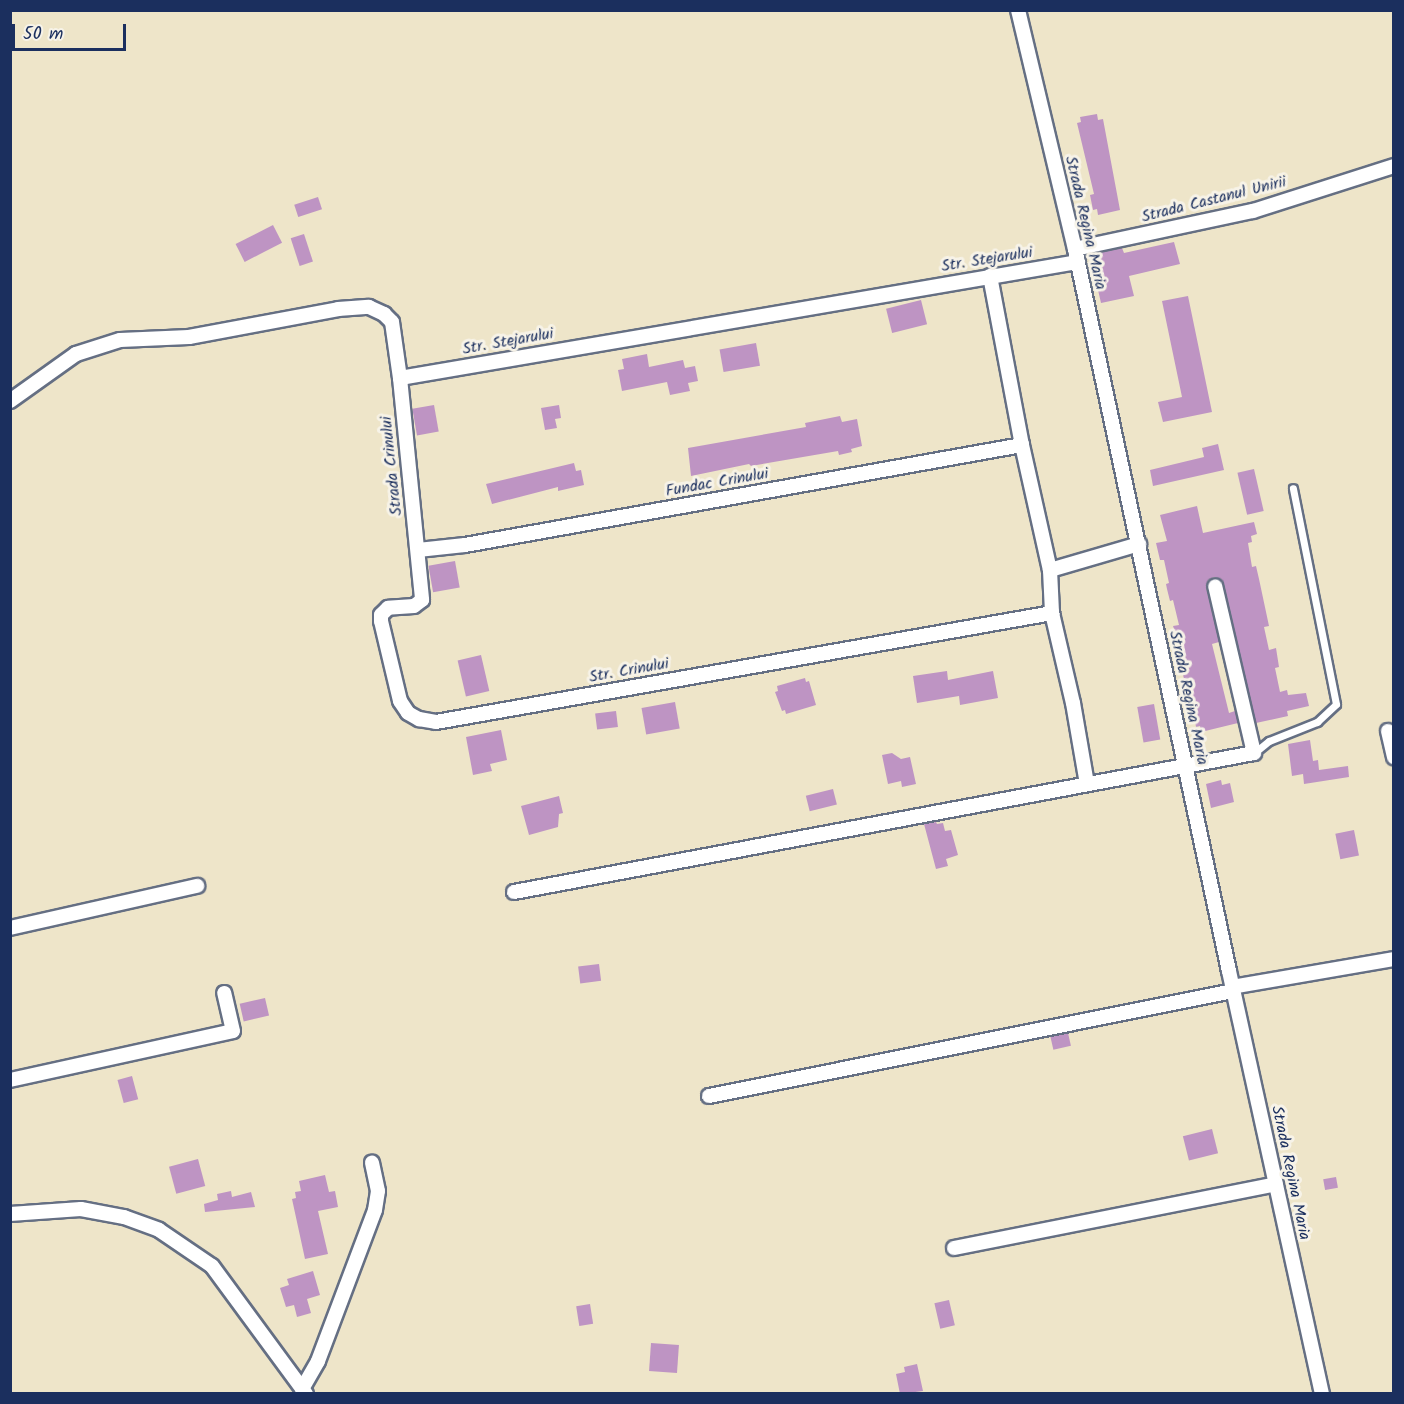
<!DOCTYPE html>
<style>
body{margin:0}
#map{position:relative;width:1404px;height:1404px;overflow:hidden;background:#eee5c9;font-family:Kalam,sans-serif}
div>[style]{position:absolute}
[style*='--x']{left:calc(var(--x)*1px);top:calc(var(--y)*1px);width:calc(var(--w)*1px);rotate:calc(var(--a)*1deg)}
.building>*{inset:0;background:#be94c3;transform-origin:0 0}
.roads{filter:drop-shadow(2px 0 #656f83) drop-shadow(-2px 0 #656f83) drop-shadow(0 2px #656f83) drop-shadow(0 -2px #656f83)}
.lane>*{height:7px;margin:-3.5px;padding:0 3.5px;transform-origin:3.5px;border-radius:3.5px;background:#fff}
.street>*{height:14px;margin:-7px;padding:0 7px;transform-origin:7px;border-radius:7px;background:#fff}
span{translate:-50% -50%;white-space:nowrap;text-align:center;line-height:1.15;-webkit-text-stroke:6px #f7f3e8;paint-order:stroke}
.street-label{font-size:16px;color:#1b2f5e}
.frame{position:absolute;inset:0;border:12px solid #1b2f5e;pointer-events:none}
.scale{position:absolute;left:12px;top:24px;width:114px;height:27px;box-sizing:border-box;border:3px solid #1b2f5e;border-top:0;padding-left:8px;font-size:18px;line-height:21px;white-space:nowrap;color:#1b2f5e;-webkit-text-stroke:4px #f7f3e8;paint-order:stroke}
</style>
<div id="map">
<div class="building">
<i style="clip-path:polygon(1097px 114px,1098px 120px,1103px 119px,1120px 210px,1098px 215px,1097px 209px,1093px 210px,1090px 195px,1094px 194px,1077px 123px,1081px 122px,1080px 117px)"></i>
<i style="left:318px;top:197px;width:13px;height:25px;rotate:72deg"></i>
<i style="left:273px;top:225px;width:20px;height:42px;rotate:63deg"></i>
<i style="left:304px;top:234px;width:29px;height:14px;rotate:72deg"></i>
<i style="clip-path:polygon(1174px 242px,1180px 264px,1129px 276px,1134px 296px,1101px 303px,1090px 255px,1122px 248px,1124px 253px)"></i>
<i style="clip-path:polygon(1188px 296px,1212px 412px,1163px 422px,1158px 402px,1182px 397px,1162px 301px)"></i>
<i style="left:921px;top:300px;width:25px;height:36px;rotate:76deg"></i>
<i style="left:756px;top:343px;width:23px;height:37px;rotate:80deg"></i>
<i style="clip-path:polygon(647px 354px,649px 367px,683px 360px,685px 368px,695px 366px,698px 381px,688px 383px,690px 391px,670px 395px,667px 382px,622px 391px,618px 370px,624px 369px,622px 359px)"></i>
<i style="left:434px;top:405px;width:27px;height:22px;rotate:80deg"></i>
<i style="clip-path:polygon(559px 405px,561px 418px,555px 419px,557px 428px,545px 430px,541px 408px)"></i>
<i style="clip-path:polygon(840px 416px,842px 422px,857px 419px,862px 446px,851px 449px,852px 452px,839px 455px,838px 451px,751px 466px,749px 464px,691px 476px,688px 448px,806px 427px,805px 423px)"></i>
<i style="clip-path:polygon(1218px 444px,1224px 470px,1153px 486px,1150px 470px,1204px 457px,1202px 448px)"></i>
<i style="clip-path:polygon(574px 463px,576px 471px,581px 470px,584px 485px,558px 491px,558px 487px,492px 504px,486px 484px)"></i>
<i style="left:1254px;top:469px;width:43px;height:17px;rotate:77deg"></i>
<i style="clip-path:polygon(1197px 506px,1203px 533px,1254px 522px,1257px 534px,1251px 536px,1252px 542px,1248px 543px,1252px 567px,1256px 566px,1259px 579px,1269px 626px,1264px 627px,1269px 650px,1276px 648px,1279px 667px,1275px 668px,1280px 692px,1287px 690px,1288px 695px,1306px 693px,1309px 706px,1287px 711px,1288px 716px,1256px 723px,1224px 584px,1221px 579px,1214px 577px,1208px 580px,1206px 587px,1219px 642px,1212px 644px,1229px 713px,1235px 711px,1238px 723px,1201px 732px,1200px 726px,1196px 727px,1189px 685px,1185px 686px,1182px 668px,1187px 667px,1173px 626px,1179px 625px,1173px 600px,1170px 601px,1167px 589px,1166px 584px,1169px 583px,1164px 560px,1160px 560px,1156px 543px,1167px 541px,1160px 515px)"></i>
<i style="left:455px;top:561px;width:27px;height:27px;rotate:80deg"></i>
<i style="left:481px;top:655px;width:37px;height:24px;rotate:77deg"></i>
<i style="clip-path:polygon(947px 671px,948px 680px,993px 671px,998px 698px,960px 705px,959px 696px,917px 703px,913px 676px)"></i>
<i style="clip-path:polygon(805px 678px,806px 682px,809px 681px,816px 705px,786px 714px,785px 710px,782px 711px,775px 692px,778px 691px,777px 686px)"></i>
<i style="left:675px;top:702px;width:27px;height:34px;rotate:80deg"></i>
<i style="left:1154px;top:704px;width:36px;height:17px;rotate:80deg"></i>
<i style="left:616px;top:711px;width:16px;height:21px;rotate:83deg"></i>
<i style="clip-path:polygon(501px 730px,507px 760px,490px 764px,492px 771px,473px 775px,466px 737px)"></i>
<i style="clip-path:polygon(1310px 740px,1313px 761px,1318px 760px,1319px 770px,1348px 766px,1349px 777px,1304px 784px,1303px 774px,1292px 776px,1288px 744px)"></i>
<i style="clip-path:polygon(892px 753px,901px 759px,910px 757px,916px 784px,902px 787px,901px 781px,888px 784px,882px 755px)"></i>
<i style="clip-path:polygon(1221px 780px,1222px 785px,1230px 783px,1234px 802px,1211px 808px,1206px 784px)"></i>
<i style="left:833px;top:789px;width:16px;height:28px;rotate:76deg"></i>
<i style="clip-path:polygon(559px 796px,563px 813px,559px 814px,558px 827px,529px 835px,521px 806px)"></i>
<i style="clip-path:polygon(936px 822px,937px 824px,943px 823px,945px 831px,951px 830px,958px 855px,946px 859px,948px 866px,936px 869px,924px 824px)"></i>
<i style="left:1354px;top:830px;width:26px;height:19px;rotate:79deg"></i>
<i style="left:599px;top:964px;width:17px;height:21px;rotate:83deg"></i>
<i style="left:265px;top:998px;width:18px;height:26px;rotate:77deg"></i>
<i style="left:1068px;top:1033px;width:13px;height:18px;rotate:77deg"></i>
<i style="left:132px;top:1076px;width:24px;height:15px;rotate:75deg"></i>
<i style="left:1212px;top:1129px;width:25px;height:30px;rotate:76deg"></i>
<i style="left:198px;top:1159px;width:28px;height:30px;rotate:75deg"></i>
<i style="clip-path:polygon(325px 1175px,329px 1192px,335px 1191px,338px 1207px,318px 1211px,328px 1254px,305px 1259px,292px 1199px,296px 1198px,295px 1192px,301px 1191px,299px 1181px)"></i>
<i style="left:1336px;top:1177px;width:11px;height:13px;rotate:80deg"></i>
<i style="clip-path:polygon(231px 1191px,232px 1197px,251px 1192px,255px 1207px,205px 1212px,204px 1204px,218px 1200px,217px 1194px)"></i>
<i style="clip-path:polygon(313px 1271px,320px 1295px,307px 1299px,311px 1313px,297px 1317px,294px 1305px,286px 1307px,280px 1288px,289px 1285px,287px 1279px)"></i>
<i style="left:949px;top:1300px;width:26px;height:15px;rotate:77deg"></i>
<i style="left:590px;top:1304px;width:20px;height:14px;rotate:81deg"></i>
<i style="left:651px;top:1343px;width:28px;height:28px;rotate:4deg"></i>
<i style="clip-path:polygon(917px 1364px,923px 1391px,900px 1394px,896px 1374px,905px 1372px,904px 1367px)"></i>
</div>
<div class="roads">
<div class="lane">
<i style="--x:1254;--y:753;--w:19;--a:-39"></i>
<i style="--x:1269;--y:741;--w:52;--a:-21.6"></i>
<i style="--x:1317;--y:722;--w:26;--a:-43"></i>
<i style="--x:1336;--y:704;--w:220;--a:-101.3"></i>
</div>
<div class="street">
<i style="--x:1018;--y:10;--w:246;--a:76.6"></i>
<i style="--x:1075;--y:249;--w:738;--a:77.96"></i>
<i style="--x:1229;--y:971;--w:433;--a:77.6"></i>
<i style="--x:1075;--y:249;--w:182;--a:-12.1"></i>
<i style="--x:1253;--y:211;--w:148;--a:-17.7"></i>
<i style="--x:990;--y:276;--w:172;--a:79.3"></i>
<i style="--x:1022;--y:445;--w:128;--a:77.4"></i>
<i style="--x:1050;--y:570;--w:43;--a:87.3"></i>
<i style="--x:1052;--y:613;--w:92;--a:76.9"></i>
<i style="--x:1073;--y:703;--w:82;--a:80.2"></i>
<i style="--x:400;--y:378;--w:223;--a:84.3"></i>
<i style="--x:422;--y:600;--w:10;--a:143"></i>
<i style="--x:414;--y:606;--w:26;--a:176"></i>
<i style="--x:388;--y:608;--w:10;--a:135"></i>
<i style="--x:381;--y:615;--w:6;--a:90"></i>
<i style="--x:381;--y:621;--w:82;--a:76.6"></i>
<i style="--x:400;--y:701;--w:14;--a:56"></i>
<i style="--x:408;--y:713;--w:13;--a:29"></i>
<i style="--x:419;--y:719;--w:17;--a:10"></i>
<i style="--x:436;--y:722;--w:626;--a:-10.03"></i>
<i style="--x:10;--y:401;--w:81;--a:-35.5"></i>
<i style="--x:76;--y:354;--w:46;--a:-17.7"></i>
<i style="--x:120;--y:340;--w:69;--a:-2.5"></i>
<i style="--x:189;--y:337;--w:152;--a:-10.6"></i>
<i style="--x:338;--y:309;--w:31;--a:-4"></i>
<i style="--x:369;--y:307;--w:17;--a:25"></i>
<i style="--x:384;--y:314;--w:11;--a:45"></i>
<i style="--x:392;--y:322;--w:57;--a:81.9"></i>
<i style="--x:400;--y:378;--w:688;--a:-9.71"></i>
<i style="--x:418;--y:550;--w:47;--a:-6.1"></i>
<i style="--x:465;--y:545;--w:566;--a:-10.18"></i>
<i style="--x:1050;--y:570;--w:93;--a:-16.3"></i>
<i style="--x:1388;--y:731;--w:27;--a:77"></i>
<i style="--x:514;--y:892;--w:753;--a:-10.64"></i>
<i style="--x:1254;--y:753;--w:171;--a:-103.1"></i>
<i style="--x:10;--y:928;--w:192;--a:-12.7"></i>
<i style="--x:1232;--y:987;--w:164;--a:-9.8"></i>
<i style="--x:10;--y:1080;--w:228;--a:-12.4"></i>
<i style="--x:233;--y:1031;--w:39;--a:-103"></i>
<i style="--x:709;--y:1096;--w:534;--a:-11.33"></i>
<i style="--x:10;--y:1214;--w:71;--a:-4"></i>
<i style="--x:81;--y:1209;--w:44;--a:10.5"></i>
<i style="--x:124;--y:1217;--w:37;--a:20"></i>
<i style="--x:159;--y:1230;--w:64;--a:34.2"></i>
<i style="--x:212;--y:1266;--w:159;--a:53.7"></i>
<i style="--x:954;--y:1248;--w:328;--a:-11.2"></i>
<i style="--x:302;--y:1389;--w:32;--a:-60"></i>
<i style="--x:318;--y:1361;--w:161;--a:-69.3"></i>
<i style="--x:375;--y:1210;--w:19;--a:-81"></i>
<i style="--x:378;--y:1191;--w:29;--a:-102"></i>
</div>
</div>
<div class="street-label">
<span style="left:1214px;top:200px;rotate:-14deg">Strada Castanul Unirii</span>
<span style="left:1085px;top:223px;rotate:77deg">Strada Regina Maria</span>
<span style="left:987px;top:260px;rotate:-9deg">Str. Stejarului</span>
<span style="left:508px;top:342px;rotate:-10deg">Str. Stejarului</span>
<span style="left:392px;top:466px;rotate:-96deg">Strada Crinului</span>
<span style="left:717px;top:483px;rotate:-10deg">Fundac Crinului</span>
<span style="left:629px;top:671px;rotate:-10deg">Str. Crinului</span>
<span style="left:1188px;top:698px;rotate:78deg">Strada Regina Maria</span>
<span style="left:1290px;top:1173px;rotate:78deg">Strada Regina Maria</span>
</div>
<div class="frame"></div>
<div class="scale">50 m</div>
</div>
